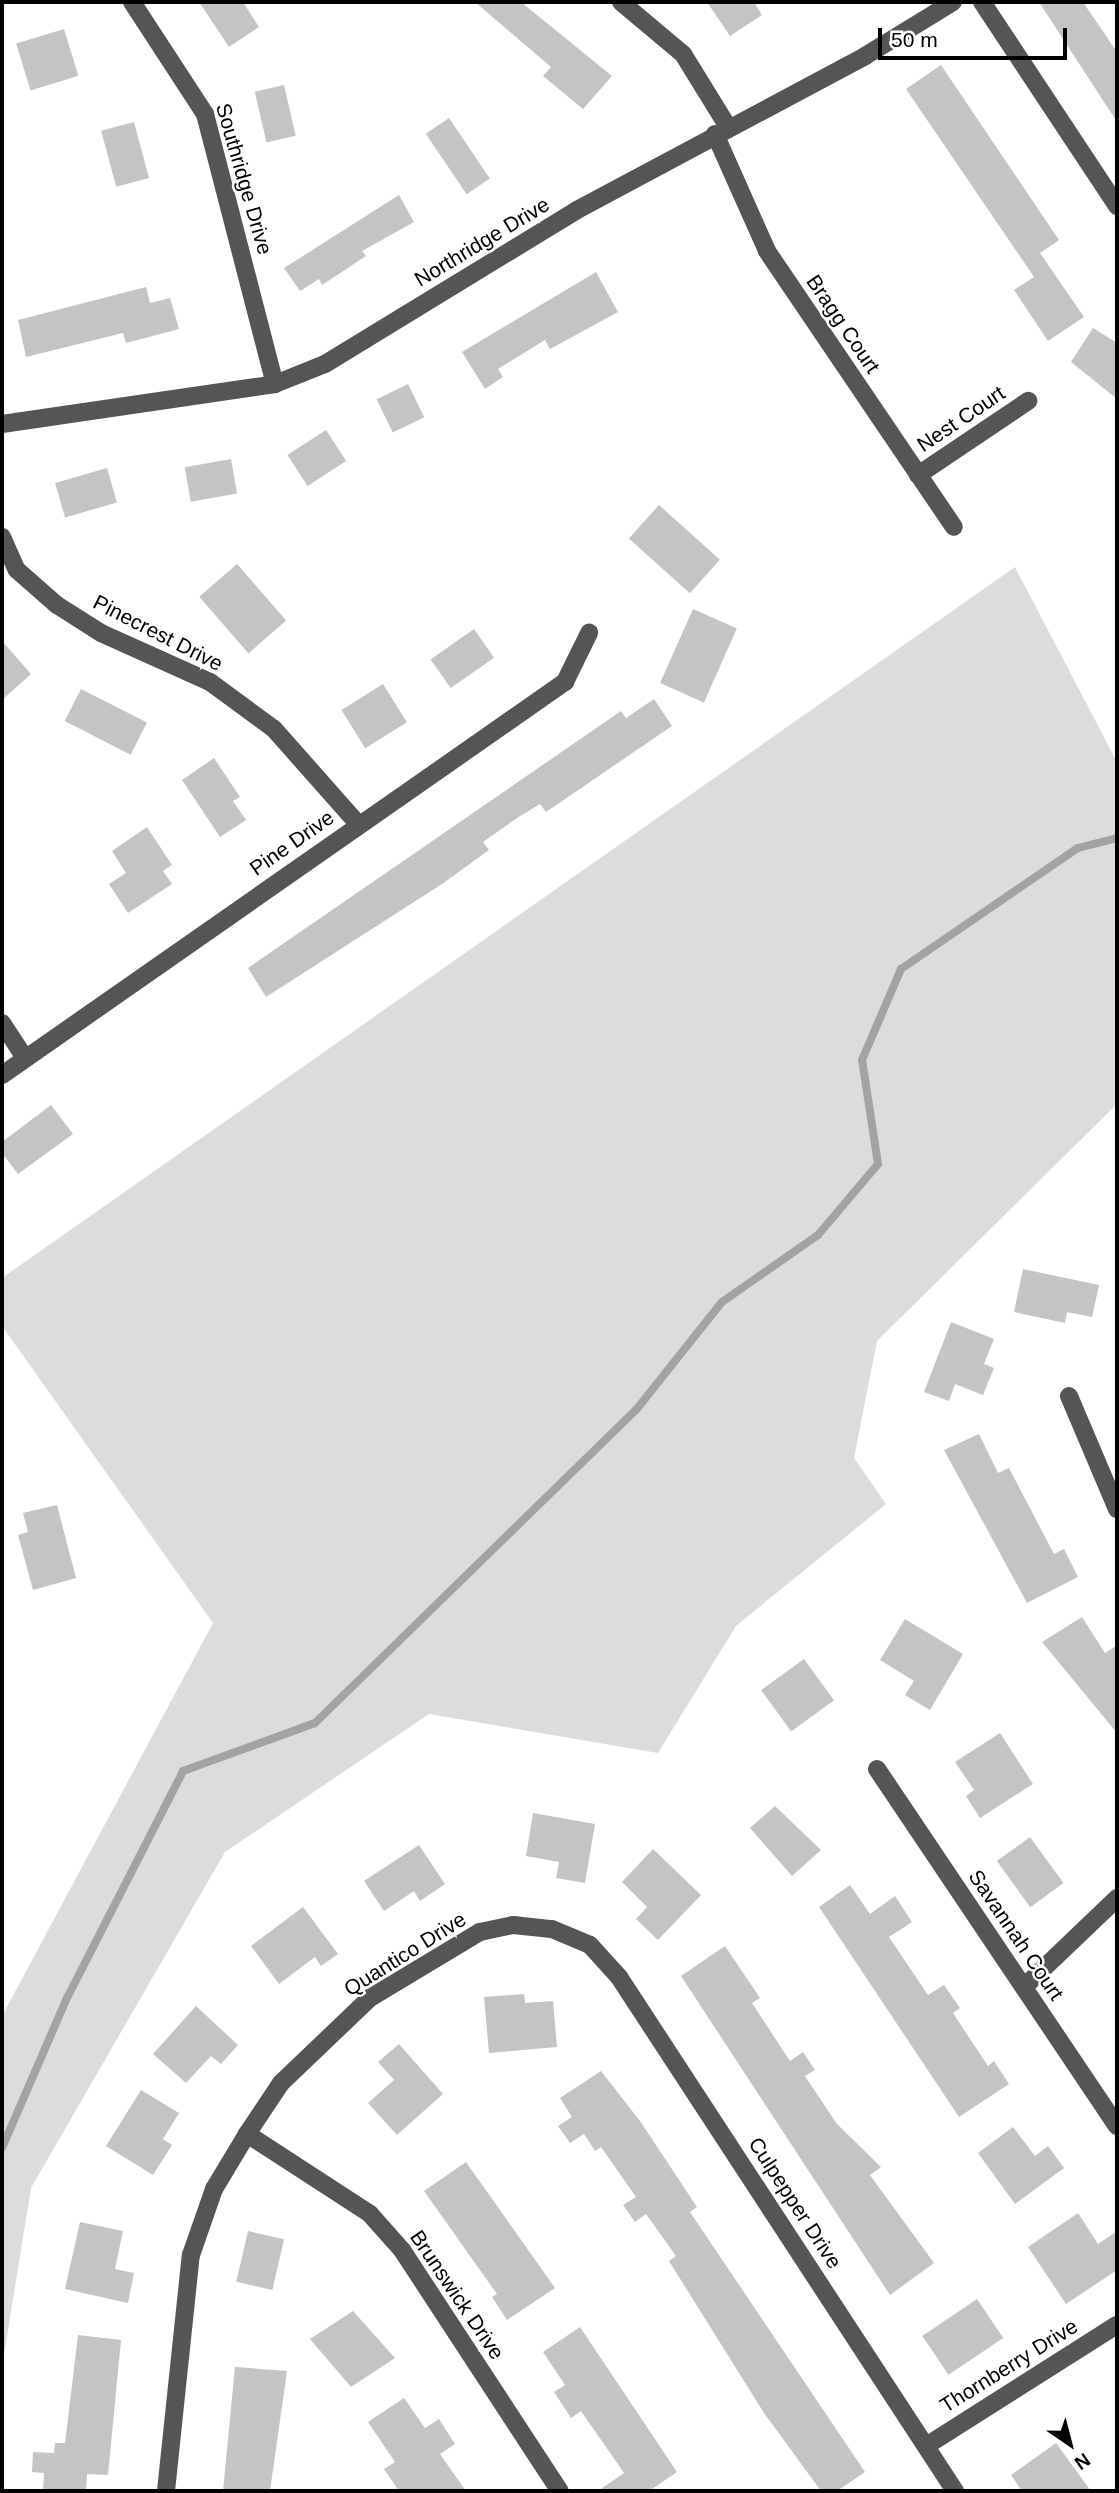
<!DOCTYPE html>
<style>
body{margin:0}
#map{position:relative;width:1119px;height:2493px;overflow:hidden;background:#fff;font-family:Arial,sans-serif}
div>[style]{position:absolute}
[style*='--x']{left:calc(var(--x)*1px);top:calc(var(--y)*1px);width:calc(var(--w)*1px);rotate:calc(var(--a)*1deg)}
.green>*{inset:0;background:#dcdcdc}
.stream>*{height:8px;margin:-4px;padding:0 4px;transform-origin:4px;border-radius:4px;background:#a3a3a3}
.building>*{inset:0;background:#c4c4c4;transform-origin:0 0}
.minor>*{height:18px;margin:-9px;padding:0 9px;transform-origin:9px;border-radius:9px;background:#555}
span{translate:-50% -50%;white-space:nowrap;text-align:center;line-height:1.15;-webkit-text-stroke:5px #fff;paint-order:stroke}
.street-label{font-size:21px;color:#000}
.frame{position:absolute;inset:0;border:4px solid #000;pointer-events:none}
.north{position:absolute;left:1035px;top:2409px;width:70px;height:70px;-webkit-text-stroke:5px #fff;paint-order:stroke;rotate:145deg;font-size:19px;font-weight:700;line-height:28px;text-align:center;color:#000}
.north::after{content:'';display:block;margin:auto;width:24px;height:32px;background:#000;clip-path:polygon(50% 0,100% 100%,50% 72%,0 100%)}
.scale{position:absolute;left:878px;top:28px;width:189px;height:32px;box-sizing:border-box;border:4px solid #000;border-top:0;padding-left:9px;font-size:21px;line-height:24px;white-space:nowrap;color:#000;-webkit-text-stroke:5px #fff;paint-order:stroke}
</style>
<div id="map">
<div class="green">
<i style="clip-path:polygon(1015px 567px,1117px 762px,1117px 1104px,877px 1341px,854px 1458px,886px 1504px,736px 1626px,658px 1753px,429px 1714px,225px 1852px,31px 2188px,2px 2367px,2px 2016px,213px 1623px,2px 1326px,2px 1278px)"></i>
</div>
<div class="stream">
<i style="--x:2;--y:2148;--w:163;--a:-66.6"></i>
<i style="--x:67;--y:1998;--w:255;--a:-62.9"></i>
<i style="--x:183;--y:1771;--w:140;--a:-20"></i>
<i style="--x:315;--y:1723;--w:448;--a:-44.3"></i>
<i style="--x:636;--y:1410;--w:138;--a:-51.5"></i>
<i style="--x:722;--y:1302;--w:117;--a:-34.9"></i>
<i style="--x:818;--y:1235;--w:93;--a:-49.8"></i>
<i style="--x:878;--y:1164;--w:105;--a:-98.7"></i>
<i style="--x:862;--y:1060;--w:99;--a:-66.8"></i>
<i style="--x:901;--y:969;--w:214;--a:-34.4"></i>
<i style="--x:1078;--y:848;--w:40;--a:-14.4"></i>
</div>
<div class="building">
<i style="clip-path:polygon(199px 2px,243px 2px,259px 27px,229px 47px)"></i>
<i style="clip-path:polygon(475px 2px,521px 2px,612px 76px,583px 109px,543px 76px,551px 67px)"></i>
<i style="clip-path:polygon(707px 2px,754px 2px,762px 15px,730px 36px)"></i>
<i style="clip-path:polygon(1039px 2px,1083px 2px,1117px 52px,1117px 122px)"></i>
<i style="left:64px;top:29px;width:49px;height:50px;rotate:73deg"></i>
<i style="clip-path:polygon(941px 65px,1059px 240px,1040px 253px,1084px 317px,1048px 341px,1014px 290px,1034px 277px,906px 89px)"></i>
<i style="left:284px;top:85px;width:52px;height:30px;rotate:77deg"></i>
<i style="left:449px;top:118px;width:73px;height:28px;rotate:56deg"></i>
<i style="left:134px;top:122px;width:58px;height:34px;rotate:75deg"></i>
<i style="clip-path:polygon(399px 195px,414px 222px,362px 251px,366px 256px,322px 285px,319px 279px,300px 291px,284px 268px)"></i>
<i style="clip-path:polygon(596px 272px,618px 312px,550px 349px,545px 340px,498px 369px,503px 377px,485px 389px,462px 352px)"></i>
<i style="clip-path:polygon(146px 287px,150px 303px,170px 298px,179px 329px,126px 343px,123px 333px,26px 357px,18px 320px)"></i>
<i style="clip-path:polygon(1093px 328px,1117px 343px,1117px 399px,1071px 362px)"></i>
<i style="left:408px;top:384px;width:37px;height:35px;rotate:64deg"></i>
<i style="left:326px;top:430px;width:37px;height:46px;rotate:57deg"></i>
<i style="left:231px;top:459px;width:35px;height:47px;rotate:80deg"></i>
<i style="left:107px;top:468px;width:36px;height:54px;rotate:74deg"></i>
<i style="left:659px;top:505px;width:82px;height:45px;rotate:42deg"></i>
<i style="left:237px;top:564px;width:75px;height:50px;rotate:49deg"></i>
<i style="left:693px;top:609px;width:48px;height:81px;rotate:24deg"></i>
<i style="left:474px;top:629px;width:35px;height:53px;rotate:55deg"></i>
<i style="clip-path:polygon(2px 641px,31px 674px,2px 700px)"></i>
<i style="left:383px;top:684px;width:45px;height:49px;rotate:58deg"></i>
<i style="left:81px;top:689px;width:74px;height:36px;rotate:27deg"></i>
<i style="clip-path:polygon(654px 699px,672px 726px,546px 812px,540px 804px,517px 818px,483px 842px,489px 850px,442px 884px,266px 997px,248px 968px,621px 711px,626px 718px)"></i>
<i style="clip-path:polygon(214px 758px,240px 797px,233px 801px,246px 820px,220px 837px,182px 780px)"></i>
<i style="clip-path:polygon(147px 827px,172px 865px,163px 871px,172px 884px,128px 913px,109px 884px,126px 873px,112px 851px)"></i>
<i style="clip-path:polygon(51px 1105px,73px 1134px,18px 1174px,2px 1153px,2px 1142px)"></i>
<i style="clip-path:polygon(1023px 1269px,1099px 1285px,1092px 1317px,1067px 1312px,1065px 1323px,1014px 1312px)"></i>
<i style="clip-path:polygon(951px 1322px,994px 1339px,984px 1364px,994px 1368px,983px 1395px,955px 1384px,949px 1401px,924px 1392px)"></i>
<i style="clip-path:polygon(979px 1434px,998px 1473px,1009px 1468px,1054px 1554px,1064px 1549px,1078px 1577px,1027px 1603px,944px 1450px)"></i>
<i style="clip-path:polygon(57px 1505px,76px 1578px,33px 1590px,18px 1535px,28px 1532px,23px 1513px)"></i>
<i style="clip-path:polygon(1082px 1617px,1105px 1653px,1117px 1645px,1117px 1733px,1042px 1642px)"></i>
<i style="clip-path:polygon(905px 1619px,963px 1654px,930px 1710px,905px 1695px,914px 1681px,880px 1660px)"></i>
<i style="left:804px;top:1659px;width:51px;height:53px;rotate:54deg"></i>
<i style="clip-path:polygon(1000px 1733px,1033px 1784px,980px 1818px,966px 1796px,974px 1790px,955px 1762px)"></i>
<i style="clip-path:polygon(775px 1806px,821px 1850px,792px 1876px,750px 1828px)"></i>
<i style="clip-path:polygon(533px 1813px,595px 1824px,585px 1883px,556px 1878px,559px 1862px,526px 1856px)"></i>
<i style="left:1030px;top:1837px;width:57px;height:41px;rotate:54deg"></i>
<i style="clip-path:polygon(419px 1845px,445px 1884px,420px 1901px,414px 1891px,384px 1911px,364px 1881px)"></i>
<i style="clip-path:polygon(653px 1849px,701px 1895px,658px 1940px,636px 1919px,647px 1907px,622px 1882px)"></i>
<i style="clip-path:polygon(850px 1885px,870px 1914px,895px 1896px,912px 1922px,889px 1937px,928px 1995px,944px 1985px,960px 2008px,953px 2013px,988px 2066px,994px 2061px,1009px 2084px,959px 2117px,819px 1907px)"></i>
<i style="clip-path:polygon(303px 1907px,338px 1954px,321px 1966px,315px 1957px,279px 1984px,251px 1946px)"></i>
<i style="clip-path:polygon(725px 1946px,760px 1998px,752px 2003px,790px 2061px,803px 2052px,815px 2070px,805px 2076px,837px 2124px,881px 2167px,870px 2175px,934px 2263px,890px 2295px,681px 1976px)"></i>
<i style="clip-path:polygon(524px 1994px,525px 2003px,553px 2001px,557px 2047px,489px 2053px,484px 1997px)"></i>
<i style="clip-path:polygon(196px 2006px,238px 2045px,221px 2064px,211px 2056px,186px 2083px,153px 2054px)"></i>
<i style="clip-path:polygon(399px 2044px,443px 2094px,397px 2135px,368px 2103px,394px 2080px,378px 2062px)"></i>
<i style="clip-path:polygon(601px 2071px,640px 2121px,697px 2207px,690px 2212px,865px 2472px,837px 2491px,821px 2491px,764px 2413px,669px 2261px,676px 2256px,646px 2214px,635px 2222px,623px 2205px,636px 2197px,601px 2147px,595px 2151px,584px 2134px,570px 2143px,558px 2126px,572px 2117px,560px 2098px)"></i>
<i style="clip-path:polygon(141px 2090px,179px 2113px,163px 2139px,172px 2145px,153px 2175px,106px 2146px)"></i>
<i style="clip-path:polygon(1013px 2127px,1035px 2156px,1048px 2146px,1064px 2168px,1015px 2204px,978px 2153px)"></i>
<i style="clip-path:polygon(466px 2162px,555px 2288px,507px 2320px,492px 2297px,497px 2294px,424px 2191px)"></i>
<i style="clip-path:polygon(1078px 2213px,1098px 2244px,1117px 2231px,1117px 2270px,1066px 2304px,1028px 2247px)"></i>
<i style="clip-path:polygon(80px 2222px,123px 2231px,115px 2269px,134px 2273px,128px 2303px,65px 2289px)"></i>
<i style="left:248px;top:2231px;width:37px;height:52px;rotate:13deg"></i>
<i style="left:977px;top:2299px;width:47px;height:66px;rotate:56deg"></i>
<i style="clip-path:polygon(353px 2311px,395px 2358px,351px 2387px,310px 2339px)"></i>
<i style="clip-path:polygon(580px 2327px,677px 2472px,649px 2491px,598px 2491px,624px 2473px,581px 2411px,571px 2418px,554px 2392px,565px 2385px,543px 2352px)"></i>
<i style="clip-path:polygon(78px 2335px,121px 2340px,108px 2475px,87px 2474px,86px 2491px,43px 2491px,44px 2473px,32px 2472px,33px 2452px,54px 2453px,55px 2443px,65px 2443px)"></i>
<i style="clip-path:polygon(235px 2367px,287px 2371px,270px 2491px,223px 2491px)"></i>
<i style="clip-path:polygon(404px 2398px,425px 2428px,439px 2419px,455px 2444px,440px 2454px,466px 2491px,399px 2491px,384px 2469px,395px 2462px,368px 2422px)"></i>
<i style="clip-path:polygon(1056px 2443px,1091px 2491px,1022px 2491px,1011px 2475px)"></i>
</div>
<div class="minor">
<i style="--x:132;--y:2;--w:134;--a:56.9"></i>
<i style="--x:205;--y:114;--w:279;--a:75.5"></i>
<i style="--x:621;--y:2;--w:81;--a:40"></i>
<i style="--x:683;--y:54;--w:86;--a:58.3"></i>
<i style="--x:982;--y:2;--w:245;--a:56.5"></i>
<i style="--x:715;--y:134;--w:128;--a:66"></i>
<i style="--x:767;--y:251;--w:333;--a:55.9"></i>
<i style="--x:2;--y:424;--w:276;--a:-8.3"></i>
<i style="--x:275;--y:384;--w:54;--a:-21.8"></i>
<i style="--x:325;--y:364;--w:295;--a:-31.4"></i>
<i style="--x:577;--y:210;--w:327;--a:-28.1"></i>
<i style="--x:865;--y:56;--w:103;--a:-31.5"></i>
<i style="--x:918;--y:475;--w:133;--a:-33.9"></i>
<i style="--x:2;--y:537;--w:36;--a:66"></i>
<i style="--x:17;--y:570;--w:53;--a:41.2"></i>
<i style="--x:57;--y:605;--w:52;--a:32.5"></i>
<i style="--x:101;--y:633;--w:120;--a:24.2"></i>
<i style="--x:210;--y:682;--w:79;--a:36.3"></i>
<i style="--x:274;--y:729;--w:128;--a:48.5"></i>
<i style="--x:2;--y:1023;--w:42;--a:56.7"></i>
<i style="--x:2;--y:1075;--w:687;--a:-34.92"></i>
<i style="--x:565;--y:682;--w:55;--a:-63.9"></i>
<i style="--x:1069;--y:1396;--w:123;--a:67"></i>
<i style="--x:877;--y:1769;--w:430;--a:56.1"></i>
<i style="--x:1024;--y:1987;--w:129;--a:-43.7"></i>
<i style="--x:247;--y:2134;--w:147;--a:33"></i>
<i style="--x:370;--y:2214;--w:48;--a:48.4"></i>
<i style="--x:402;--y:2250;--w:288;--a:56.8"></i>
<i style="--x:926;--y:2446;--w:226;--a:-32.4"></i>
<i style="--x:166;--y:2491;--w:237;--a:-84"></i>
<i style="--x:191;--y:2255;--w:70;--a:-70.8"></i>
<i style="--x:214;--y:2189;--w:64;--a:-59"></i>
<i style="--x:247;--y:2134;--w:61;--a:-56.3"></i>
<i style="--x:281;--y:2083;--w:123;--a:-43.7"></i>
<i style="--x:370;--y:1998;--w:128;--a:-31"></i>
<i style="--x:480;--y:1932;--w:34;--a:-12"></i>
<i style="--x:513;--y:1925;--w:39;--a:6"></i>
<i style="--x:552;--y:1929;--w:41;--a:22.8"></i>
<i style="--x:590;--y:1945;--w:43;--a:47.8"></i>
<i style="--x:619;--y:1977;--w:614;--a:56.83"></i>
</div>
<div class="street-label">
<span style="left:244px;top:179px;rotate:74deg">Southridge Drive</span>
<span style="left:482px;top:242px;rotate:-31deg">Northridge Drive</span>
<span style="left:843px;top:324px;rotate:56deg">Bragg Court</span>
<span style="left:961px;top:419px;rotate:-34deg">Nest Court</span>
<span style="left:158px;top:633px;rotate:27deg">Pinecrest Drive</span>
<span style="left:292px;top:843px;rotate:-35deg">Pine Drive</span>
<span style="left:1016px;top:1935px;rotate:56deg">Savannah Court</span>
<span style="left:405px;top:1954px;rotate:-32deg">Quantico Drive</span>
<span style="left:795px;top:2203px;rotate:57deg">Culpepper Drive</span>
<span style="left:457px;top:2295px;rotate:56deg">Brunswick Drive</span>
<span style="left:1009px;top:2366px;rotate:-32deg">Thornberry Drive</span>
</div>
<div class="frame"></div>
<div class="north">N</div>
<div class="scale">50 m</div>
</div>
